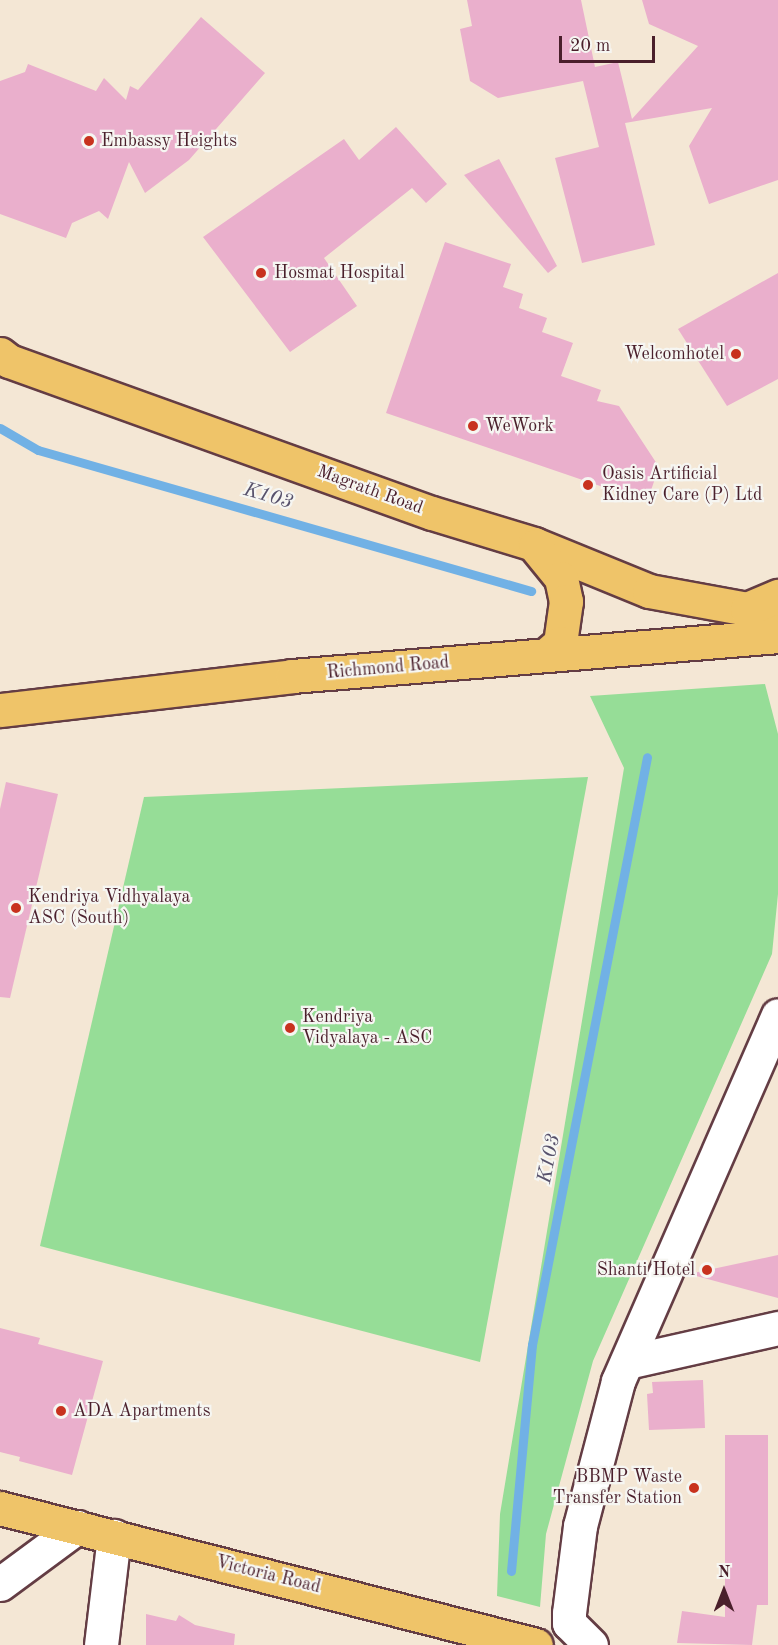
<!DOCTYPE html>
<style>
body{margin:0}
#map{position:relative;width:778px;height:1645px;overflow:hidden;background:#f4e7d5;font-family:"Old Standard TT",serif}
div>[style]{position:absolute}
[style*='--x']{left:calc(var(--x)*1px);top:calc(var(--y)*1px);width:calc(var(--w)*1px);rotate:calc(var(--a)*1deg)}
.green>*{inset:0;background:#96dd97}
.stream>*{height:9px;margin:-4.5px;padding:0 4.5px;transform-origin:4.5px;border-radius:4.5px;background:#71b1e5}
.building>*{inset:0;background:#eaafcc}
.roads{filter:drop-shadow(2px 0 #643d44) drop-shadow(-2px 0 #643d44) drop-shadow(0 2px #643d44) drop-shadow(0 -2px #643d44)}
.minor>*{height:33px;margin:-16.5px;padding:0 16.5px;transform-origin:16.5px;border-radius:16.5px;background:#fff}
.major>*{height:33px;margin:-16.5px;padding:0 16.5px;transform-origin:16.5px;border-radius:16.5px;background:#efc469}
.dots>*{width:16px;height:16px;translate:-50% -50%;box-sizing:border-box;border:3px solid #f6f6f2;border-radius:50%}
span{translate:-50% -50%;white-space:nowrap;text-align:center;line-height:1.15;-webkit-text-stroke:4.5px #f6f6f2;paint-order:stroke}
.poi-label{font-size:18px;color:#4a1f2b}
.left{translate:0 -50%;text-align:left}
.right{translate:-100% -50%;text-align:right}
.street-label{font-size:18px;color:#4a1f2b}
.water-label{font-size:20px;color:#58526c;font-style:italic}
.north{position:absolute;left:694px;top:1561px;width:60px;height:60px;-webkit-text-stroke:4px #f6f6f2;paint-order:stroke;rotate:0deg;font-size:16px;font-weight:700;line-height:24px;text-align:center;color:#4a1f2b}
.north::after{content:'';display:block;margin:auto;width:21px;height:27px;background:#4a1f2b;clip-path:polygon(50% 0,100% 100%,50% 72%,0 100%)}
.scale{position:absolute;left:559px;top:36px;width:96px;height:27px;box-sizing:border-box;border:3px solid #4a1f2b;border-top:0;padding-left:8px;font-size:18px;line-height:21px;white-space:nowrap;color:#4a1f2b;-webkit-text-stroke:4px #f6f6f2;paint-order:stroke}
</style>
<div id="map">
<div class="green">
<i style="clip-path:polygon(765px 684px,778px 734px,778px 894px,772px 954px,593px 1361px,546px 1534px,540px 1607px,497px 1596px,500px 1514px,624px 768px,590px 696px)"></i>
<i style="clip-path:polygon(588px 777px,480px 1362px,40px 1246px,144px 797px)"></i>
</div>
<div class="stream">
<i style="--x:0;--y:428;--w:44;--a:30.1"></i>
<i style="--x:38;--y:450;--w:513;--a:15.96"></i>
<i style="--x:511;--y:1571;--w:227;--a:-84.7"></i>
<i style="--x:532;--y:1345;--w:599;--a:-78.93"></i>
</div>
<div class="building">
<i style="clip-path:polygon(467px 0,581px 0,595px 67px,618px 62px,632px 119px,698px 46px,649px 24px,642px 0,778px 0,778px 180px,709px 204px,689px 146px,712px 108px,625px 123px,655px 245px,582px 263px,555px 158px,599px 147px,583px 81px,498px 98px,470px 81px,460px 29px,472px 26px)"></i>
<i style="clip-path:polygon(201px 17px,265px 73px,189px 160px,145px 193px,129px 162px,108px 219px,99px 211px,72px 223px,66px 238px,0 214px,0 81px,25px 72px,28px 64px,96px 91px,104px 78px,126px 100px,130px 86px,138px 90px)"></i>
<i style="clip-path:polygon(396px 127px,447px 184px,426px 203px,412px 188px,324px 258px,357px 306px,290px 352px,203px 237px,344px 139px,359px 160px)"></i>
<i style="clip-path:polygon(499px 159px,557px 266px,548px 273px,464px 175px)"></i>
<i style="clip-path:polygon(445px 242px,511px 264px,503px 287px,523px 294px,519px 308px,547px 318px,542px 332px,573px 343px,561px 376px,601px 390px,597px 401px,619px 406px,659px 467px,647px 502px,386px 413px)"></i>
<i style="clip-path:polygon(778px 273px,778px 379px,727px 406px,678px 329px)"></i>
<i style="clip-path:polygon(6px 782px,58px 794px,10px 998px,0 997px,0 809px)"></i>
<i style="clip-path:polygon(778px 1255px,778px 1298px,689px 1274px)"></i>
<i style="clip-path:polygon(0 1328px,40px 1338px,38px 1344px,103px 1361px,72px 1475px,19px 1461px,20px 1457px,0 1452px)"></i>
<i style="clip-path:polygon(703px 1380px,705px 1428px,649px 1430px,647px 1394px,653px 1393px,652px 1382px)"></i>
<i style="clip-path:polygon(725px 1435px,768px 1435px,768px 1605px,757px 1605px,752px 1645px,677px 1643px,682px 1611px,725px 1617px)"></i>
<i style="clip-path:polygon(146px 1614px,176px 1621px,179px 1615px,195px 1625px,235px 1634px,234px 1645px,146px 1645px)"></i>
</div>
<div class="roads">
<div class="minor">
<i style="--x:627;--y:1362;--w:155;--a:-12.7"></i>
<i style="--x:0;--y:1584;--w:96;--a:-36.5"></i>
<i style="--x:101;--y:1645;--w:110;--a:-83.2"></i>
<i style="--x:591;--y:1645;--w:31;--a:-135"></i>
<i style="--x:569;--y:1623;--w:10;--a:-90"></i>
<i style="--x:569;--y:1613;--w:88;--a:-82.8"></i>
<i style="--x:580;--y:1526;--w:150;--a:-75.3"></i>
<i style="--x:618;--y:1381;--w:399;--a:-66.4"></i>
</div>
<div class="major">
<i style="--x:0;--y:354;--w:11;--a:38"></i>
<i style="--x:9;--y:361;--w:449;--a:19.8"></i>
<i style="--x:432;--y:513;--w:107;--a:16.9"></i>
<i style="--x:534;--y:544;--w:124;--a:22.2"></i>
<i style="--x:649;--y:591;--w:100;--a:10.4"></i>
<i style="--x:747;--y:609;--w:39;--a:38"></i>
<i style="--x:535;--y:546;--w:41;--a:50.9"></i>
<i style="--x:561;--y:578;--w:24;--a:78"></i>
<i style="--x:566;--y:601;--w:42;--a:98.1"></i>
<i style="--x:560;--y:643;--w:18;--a:139"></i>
<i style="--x:747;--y:609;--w:34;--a:-23"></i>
<i style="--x:0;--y:710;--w:294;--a:-6.6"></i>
<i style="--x:292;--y:676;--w:488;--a:-4.7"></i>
<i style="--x:0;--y:1508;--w:553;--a:14.34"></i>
</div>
</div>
<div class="dots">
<i style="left:89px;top:141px;background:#c8321e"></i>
<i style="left:261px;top:273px;background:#c8321e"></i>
<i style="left:736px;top:354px;background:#c8321e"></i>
<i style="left:473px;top:426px;background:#c8321e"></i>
<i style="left:588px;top:485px;background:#c8321e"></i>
<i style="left:16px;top:908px;background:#c8321e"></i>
<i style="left:290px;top:1028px;background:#c8321e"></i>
<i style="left:707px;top:1270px;background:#c8321e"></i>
<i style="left:61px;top:1411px;background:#c8321e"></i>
<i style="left:694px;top:1488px;background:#c8321e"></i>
</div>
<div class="poi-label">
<span class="left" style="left:101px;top:141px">Embassy Heights</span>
<span class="left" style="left:274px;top:273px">Hosmat Hospital</span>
<span class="right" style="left:724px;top:354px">Welcomhotel</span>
<span class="left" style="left:485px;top:426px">WeWork</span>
<span class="left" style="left:602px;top:485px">Oasis Artificial<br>Kidney Care (P) Ltd</span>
<span class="left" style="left:28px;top:908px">Kendriya Vidhyalaya<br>ASC (South)</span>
<span class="left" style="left:302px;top:1028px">Kendriya<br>Vidyalaya - ASC</span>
<span class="right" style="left:695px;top:1270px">Shanti Hotel</span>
<span class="left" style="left:73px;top:1411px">ADA Apartments</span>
<span class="right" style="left:682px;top:1488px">BBMP Waste<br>Transfer Station</span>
</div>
<div class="street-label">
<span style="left:370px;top:490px;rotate:20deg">Magrath Road</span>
<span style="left:388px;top:668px;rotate:-5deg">Richmond Road</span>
<span style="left:268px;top:1575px;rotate:14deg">Victoria Road</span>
</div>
<div class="water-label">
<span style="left:268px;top:497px;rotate:16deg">K103</span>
<span style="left:550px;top:1159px;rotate:-79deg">K103</span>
</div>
<div class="north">N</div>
<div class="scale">20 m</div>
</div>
